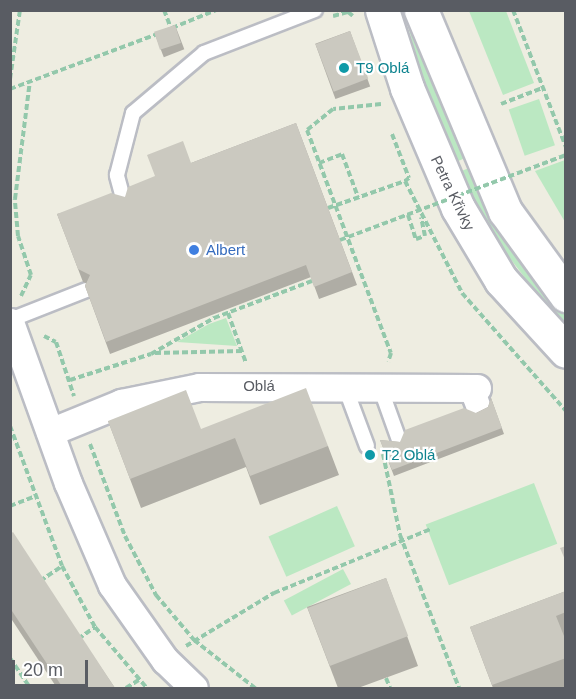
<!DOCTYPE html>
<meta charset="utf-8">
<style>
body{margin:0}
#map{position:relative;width:576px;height:699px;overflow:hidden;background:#eeede1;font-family:Arial,sans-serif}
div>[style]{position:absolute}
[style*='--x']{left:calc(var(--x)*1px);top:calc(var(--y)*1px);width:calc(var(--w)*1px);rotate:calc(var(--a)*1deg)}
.green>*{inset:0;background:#bbe8c2;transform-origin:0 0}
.path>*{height:4px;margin-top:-2px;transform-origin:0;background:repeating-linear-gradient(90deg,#93c8ab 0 6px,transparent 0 9px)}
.roads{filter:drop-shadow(2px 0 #bbbdc4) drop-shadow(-2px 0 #bbbdc4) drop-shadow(0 2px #bbbdc4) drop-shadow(0 -2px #bbbdc4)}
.service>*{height:14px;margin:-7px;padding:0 7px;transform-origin:7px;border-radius:7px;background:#fff}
.minor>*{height:27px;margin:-13.5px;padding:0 13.5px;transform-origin:13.5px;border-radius:13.5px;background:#fff}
.tertiary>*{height:33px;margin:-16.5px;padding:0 16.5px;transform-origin:16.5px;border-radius:16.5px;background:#fff}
.path-bridge>*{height:4px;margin-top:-2px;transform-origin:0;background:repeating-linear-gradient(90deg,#93c8ab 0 6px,transparent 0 9px)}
.wall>*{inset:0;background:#afada5;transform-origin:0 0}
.building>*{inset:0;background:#cbc9c0;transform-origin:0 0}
.dots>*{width:16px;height:16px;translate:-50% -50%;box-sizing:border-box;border:3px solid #fff;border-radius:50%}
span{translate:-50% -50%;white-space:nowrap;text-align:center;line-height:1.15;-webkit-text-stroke:4.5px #fff;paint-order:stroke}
.culture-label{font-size:15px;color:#0d838f}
.left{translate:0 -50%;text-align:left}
.street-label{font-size:15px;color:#595c63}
.shop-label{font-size:15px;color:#366cbe}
.frame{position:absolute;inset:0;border:12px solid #595c63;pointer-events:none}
.scale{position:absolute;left:12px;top:660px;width:76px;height:27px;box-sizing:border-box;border:3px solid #595c63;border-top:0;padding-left:8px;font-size:18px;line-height:21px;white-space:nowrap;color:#595c63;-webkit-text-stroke:4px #fff;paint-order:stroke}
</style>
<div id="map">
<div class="green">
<i style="clip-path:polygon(469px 11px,506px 11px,534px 83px,503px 95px)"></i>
<i style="clip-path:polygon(408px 26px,465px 158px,454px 163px,427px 98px)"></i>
<i style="left:539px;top:99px;width:49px;height:32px;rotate:71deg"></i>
<i style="clip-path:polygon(565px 160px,566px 160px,565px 222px,535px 171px)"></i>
<i style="clip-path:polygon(469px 168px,565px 315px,565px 330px,492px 235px,459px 172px)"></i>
<i style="clip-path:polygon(226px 318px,237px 346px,177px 342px,209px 324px)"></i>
<i style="left:534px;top:483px;width:65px;height:116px;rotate:69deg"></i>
<i style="left:337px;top:506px;width:44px;height:75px;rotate:66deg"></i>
<i style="left:343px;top:569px;width:17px;height:67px;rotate:62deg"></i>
</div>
<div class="path">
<i style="--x:164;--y:10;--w:19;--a:69"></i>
<i style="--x:513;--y:10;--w:147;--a:68.9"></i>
<i style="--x:333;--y:16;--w:16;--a:-15"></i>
<i style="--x:348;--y:12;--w:6;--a:39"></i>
<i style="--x:172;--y:28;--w:48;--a:-22.2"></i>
<i style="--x:10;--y:79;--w:70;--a:-81.8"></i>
<i style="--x:10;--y:89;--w:157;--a:-20.5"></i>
<i style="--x:381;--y:104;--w:48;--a:174.1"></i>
<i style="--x:333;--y:109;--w:33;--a:141"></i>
<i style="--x:307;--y:130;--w:238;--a:69.4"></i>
<i style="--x:391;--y:353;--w:9;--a:108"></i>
<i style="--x:501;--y:104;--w:44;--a:-21.3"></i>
<i style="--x:392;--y:134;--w:47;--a:68.9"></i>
<i style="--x:409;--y:178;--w:5;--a:143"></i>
<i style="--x:319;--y:163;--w:25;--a:-21"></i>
<i style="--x:342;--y:154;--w:46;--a:69.6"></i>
<i style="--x:328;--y:208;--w:82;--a:-19.3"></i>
<i style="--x:405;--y:181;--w:126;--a:63"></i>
<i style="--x:462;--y:293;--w:157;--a:48.6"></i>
<i style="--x:408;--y:215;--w:25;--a:72"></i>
<i style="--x:416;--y:239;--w:9;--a:-18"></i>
<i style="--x:425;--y:236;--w:19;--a:-102"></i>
<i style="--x:21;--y:296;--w:23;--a:-65"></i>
<i style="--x:31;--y:275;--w:41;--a:-108.4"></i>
<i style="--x:18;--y:236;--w:37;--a:-95"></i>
<i style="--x:15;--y:199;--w:119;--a:-82.8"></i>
<i style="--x:228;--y:313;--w:53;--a:70.2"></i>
<i style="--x:44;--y:336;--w:13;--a:27"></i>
<i style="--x:56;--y:342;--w:57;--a:71.6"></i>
<i style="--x:155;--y:353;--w:87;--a:-1.3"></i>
<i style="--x:70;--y:380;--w:85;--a:-17.8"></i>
<i style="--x:151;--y:354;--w:73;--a:-29.7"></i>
<i style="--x:214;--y:318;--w:105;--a:-20.7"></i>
<i style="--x:10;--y:426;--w:149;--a:69.6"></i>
<i style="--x:62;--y:566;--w:69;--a:61.6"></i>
<i style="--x:95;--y:627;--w:80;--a:49.6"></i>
<i style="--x:90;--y:444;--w:98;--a:69.2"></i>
<i style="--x:125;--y:536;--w:67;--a:62.3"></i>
<i style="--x:156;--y:595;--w:59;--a:49.8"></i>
<i style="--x:194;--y:640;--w:78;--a:38.2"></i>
<i style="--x:383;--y:454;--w:83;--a:78.1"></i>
<i style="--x:400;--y:535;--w:164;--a:68.9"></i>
<i style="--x:10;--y:506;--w:28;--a:-21"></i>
<i style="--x:40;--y:581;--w:27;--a:-34"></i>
<i style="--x:78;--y:639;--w:21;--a:-35"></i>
<i style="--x:186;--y:646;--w:103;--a:-31.1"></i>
<i style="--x:274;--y:593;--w:170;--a:-22.2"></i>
<i style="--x:10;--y:658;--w:36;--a:56"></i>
<i style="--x:386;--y:678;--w:11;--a:68"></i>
<i style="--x:126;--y:688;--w:15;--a:-32"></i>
</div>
<div class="roads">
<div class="service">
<i style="--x:124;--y:202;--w:28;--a:-105"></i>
<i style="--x:117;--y:175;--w:64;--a:-75.5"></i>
<i style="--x:133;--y:113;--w:93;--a:-40.2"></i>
<i style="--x:204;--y:53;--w:119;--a:-21.2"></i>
<i style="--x:10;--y:320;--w:82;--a:-21.5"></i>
<i style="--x:345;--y:387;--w:63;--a:69.6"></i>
<i style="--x:380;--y:387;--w:56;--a:70.3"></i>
<i style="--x:466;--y:388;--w:25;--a:69"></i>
<i style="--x:477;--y:388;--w:20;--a:70"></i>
</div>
<div class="minor">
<i style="--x:10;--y:322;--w:171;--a:70.2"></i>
<i style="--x:68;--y:483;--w:111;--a:66.7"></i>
<i style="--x:112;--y:585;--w:92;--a:54.8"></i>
<i style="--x:165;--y:660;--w:40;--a:44"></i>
<i style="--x:50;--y:432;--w:77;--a:-22.2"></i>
<i style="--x:121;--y:403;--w:80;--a:-11.6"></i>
<i style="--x:199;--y:387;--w:278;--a:0.2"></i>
</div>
<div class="tertiary">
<i style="--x:382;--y:10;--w:82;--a:72.2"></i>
<i style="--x:407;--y:88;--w:130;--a:67"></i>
<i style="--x:458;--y:208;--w:84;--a:59.2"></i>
<i style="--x:501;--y:280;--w:96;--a:47.5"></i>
<i style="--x:421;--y:10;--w:218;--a:67.3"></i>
<i style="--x:505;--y:211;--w:104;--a:54"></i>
</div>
</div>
<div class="path-bridge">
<i style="--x:340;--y:240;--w:241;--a:-20.6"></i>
</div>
<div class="wall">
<i style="left:175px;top:25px;width:26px;height:22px;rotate:69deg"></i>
<i style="left:350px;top:31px;width:59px;height:37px;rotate:70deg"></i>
<i style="clip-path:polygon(296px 123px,357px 285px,319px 299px,311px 277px,110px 354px,85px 286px,86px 283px,83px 282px,57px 214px,125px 197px,191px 163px)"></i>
<i style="clip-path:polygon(491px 398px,504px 434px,394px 476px,380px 440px,400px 442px,476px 413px,488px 407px)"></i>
<i style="clip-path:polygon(108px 421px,201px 429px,328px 446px,339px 475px,260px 505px,246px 467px,141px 508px)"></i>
<i style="clip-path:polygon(10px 534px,115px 688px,57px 688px,10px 617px)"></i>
<i style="clip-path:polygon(386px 578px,418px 666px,358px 688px,338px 688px,307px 607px)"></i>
<i style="clip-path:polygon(566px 591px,566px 688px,493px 688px,470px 627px)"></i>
</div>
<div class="building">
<i style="left:175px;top:25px;width:19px;height:22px;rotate:72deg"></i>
<i style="left:350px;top:31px;width:51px;height:37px;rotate:69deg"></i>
<i style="clip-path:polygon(296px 123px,352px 272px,314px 287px,306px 265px,106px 342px,85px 286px,90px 275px,78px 269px,57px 214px,111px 193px,125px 197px,128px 187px,155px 176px,147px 155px,183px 141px,191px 163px)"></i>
<i style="clip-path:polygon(306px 388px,328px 446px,250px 476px,235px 438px,130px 479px,108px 421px,186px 390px,201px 429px)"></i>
<i style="clip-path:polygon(491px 398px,502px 428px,392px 470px,380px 440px,400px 442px,405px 430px,464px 408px,476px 413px,488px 407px)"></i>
<i style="clip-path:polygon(13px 532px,115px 688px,63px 688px,10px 608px,10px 534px)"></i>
<i style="clip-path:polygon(566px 546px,566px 562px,560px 548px)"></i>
<i style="left:386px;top:578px;width:62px;height:84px;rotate:69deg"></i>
<i style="clip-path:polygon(566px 591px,566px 612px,556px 616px,566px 641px,566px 658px,492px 685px,470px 627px)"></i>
</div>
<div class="dots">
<i style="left:344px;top:68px;background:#0f9aa8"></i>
<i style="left:194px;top:250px;background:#3f7fe0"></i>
<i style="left:370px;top:455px;background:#0f9aa8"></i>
</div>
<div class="culture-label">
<span class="left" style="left:356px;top:68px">T9 Oblá</span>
<span class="left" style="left:382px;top:455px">T2 Oblá</span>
</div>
<div class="street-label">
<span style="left:453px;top:193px;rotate:64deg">Petra Křivky</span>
<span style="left:259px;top:386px">Oblá</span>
</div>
<div class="shop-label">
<span class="left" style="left:206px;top:250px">Albert</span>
</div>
<div class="frame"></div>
<div class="scale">20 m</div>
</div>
